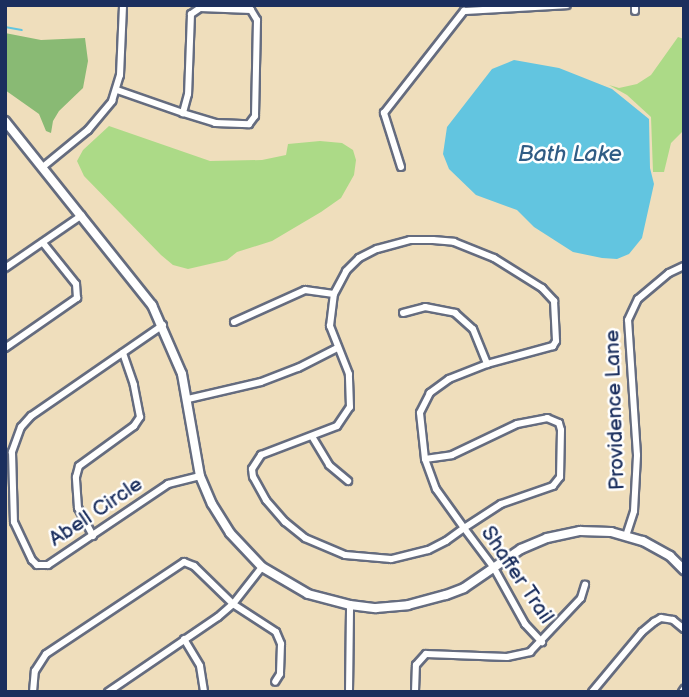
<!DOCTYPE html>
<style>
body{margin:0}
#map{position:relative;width:689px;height:697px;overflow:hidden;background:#efdebc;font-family:"Balsamiq Sans",sans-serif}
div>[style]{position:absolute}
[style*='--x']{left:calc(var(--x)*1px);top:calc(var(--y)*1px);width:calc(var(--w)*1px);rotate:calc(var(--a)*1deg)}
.green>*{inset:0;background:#acda87}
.forest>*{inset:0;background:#89ba74}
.water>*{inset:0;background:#62c5e0}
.stream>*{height:2px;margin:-1px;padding:0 1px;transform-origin:1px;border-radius:1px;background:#62c5e0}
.roads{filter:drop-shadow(2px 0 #656c7f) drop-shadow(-2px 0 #656c7f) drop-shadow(0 2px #656c7f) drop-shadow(0 -2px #656c7f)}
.minor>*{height:6px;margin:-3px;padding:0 3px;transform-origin:3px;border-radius:3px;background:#fff}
.tertiary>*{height:8px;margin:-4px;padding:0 4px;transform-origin:4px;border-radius:4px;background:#fff}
span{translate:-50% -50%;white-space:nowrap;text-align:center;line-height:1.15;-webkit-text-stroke:5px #fff;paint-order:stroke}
.street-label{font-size:21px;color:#1b2f5e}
.water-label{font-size:23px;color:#305c85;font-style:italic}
.frame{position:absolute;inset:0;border:7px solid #1b2f5e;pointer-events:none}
</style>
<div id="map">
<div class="green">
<i style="clip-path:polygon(678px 37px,684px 39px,684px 130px,671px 143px,664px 172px,653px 172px,651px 117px,627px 95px,609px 85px,619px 88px,637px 84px,651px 75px)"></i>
<i style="clip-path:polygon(109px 126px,210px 161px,262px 160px,286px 155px,288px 144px,320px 141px,342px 143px,353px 150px,356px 160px,354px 175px,341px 198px,321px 212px,272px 241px,237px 252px,227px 260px,188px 269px,173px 265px,161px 255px,84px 176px,77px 161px,83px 150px)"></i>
</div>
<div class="forest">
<i style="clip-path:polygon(5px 33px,41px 40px,85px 38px,88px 61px,83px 88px,59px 111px,53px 121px,51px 133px,46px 131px,39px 114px,5px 90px)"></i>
</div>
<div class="water">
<i style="clip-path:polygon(514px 60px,559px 68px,612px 89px,649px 119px,650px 168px,654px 184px,642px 238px,629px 254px,617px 259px,602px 258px,573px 252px,534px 227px,517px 210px,476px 195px,449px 169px,443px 154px,447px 127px,492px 69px)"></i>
</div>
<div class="stream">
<i style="--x:5;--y:27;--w:17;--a:10"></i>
</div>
<div class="roads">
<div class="minor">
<i style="--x:635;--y:11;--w:6;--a:-90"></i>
<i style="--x:117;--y:90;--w:70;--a:19.2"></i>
<i style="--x:183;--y:113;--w:34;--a:17"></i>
<i style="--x:215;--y:123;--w:34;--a:2"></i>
<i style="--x:249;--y:124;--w:10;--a:-53"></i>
<i style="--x:255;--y:116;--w:96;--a:-88.8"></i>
<i style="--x:257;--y:20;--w:12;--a:-121"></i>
<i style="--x:251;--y:10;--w:51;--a:-177.8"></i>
<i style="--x:200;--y:8;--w:11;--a:146"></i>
<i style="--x:191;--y:14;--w:80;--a:92.1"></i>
<i style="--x:188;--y:94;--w:20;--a:105"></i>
<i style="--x:44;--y:166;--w:57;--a:-39.3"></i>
<i style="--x:88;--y:130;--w:38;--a:-50"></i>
<i style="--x:112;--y:101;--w:27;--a:-73"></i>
<i style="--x:120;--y:75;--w:70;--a:-87.5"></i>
<i style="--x:401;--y:167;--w:57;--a:-107.5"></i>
<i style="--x:384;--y:113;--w:130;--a:-51.9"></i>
<i style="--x:464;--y:11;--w:103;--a:-3.3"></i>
<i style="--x:5;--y:268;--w:93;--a:-34.5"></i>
<i style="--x:403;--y:313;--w:23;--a:-15"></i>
<i style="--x:425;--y:307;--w:31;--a:11"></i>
<i style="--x:455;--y:313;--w:24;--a:42"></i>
<i style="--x:473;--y:329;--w:38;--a:68"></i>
<i style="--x:234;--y:322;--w:78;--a:-24.3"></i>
<i style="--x:305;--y:290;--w:29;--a:8"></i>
<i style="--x:163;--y:325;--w:160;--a:145.4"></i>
<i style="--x:31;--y:416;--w:15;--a:132"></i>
<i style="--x:21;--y:427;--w:27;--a:110"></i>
<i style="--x:12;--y:452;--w:70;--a:88.4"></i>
<i style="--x:14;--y:522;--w:42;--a:64.7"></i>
<i style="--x:32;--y:560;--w:7;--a:45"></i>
<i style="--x:37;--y:565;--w:11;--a:0"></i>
<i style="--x:48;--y:565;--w:145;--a:-34"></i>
<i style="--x:168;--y:484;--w:33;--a:-14"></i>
<i style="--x:5;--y:348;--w:88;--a:-34.8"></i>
<i style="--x:77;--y:298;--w:14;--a:-94"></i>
<i style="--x:76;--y:284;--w:53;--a:-128.8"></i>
<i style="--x:188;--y:399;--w:75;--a:-13.1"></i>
<i style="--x:261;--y:382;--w:40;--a:-21"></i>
<i style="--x:298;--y:368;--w:44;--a:-27.1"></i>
<i style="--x:313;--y:438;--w:31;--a:59"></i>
<i style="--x:329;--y:465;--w:25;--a:40"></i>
<i style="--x:425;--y:459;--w:27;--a:-8"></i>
<i style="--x:452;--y:455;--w:72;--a:-25.5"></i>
<i style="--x:517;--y:424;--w:31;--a:-11"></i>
<i style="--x:547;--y:418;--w:13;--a:23"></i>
<i style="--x:559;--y:423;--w:7;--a:74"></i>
<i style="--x:561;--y:430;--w:47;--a:91.2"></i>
<i style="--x:560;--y:477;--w:11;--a:128"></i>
<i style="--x:553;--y:486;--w:55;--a:160.9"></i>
<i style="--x:501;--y:504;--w:44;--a:147"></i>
<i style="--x:464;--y:528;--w:22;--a:144"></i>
<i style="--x:446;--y:541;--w:20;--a:153"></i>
<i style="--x:428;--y:550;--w:38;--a:166"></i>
<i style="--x:391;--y:559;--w:46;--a:-175"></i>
<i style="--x:345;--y:555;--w:43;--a:-157"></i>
<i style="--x:305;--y:538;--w:26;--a:-141"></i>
<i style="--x:285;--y:522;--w:29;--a:-131"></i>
<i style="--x:266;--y:500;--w:26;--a:-119"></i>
<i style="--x:253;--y:477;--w:8;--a:-97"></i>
<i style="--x:252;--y:469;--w:17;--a:-57"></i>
<i style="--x:261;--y:455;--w:81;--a:-20.9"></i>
<i style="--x:337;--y:426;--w:23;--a:-56"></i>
<i style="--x:350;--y:407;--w:33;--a:-92"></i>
<i style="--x:349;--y:374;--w:52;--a:-111.6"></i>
<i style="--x:330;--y:326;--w:32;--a:-83"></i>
<i style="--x:334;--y:294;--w:26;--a:-62"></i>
<i style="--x:346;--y:271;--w:18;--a:-45"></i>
<i style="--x:359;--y:258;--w:20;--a:-27"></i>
<i style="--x:377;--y:249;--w:34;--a:-15"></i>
<i style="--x:410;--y:240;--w:23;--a:0"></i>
<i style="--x:433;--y:240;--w:21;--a:5"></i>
<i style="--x:454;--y:242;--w:43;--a:21.8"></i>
<i style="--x:494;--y:258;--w:57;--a:32"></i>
<i style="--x:542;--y:288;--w:18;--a:47"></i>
<i style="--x:554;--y:301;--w:40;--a:87.1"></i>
<i style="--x:556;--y:341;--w:6;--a:121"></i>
<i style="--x:553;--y:346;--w:68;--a:164.7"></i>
<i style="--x:487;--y:364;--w:41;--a:158.5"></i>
<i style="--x:449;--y:379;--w:24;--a:144"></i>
<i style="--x:430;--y:393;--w:22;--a:117"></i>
<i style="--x:420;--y:413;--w:46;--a:83.8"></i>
<i style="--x:425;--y:459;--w:32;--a:70"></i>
<i style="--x:436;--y:489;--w:48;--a:54.3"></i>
<i style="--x:464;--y:528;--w:50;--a:53.1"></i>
<i style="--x:494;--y:568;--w:64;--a:61"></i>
<i style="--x:525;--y:624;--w:25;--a:47"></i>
<i style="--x:93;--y:536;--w:32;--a:-118"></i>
<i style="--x:78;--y:508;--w:31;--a:-94"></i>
<i style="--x:76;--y:477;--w:11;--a:-75"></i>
<i style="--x:79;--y:466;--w:68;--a:-36"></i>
<i style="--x:134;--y:426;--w:11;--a:-56"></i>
<i style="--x:140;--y:417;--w:33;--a:-101"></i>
<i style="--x:134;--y:385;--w:34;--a:-109"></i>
<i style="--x:626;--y:536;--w:26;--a:-72"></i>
<i style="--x:634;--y:511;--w:56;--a:-86.9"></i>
<i style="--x:637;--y:455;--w:135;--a:-93.8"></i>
<i style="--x:628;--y:320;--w:23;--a:-65"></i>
<i style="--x:638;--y:299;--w:40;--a:-40"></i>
<i style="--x:669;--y:273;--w:17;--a:-25"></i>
<i style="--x:184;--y:639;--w:31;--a:59"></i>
<i style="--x:200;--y:666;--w:26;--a:81"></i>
<i style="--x:33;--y:692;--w:21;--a:-85"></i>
<i style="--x:35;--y:671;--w:20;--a:-57"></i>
<i style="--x:46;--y:654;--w:166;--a:-33.7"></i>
<i style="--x:184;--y:562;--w:11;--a:22"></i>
<i style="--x:194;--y:566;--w:54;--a:44.3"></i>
<i style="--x:233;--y:604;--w:51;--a:33.1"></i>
<i style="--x:276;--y:632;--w:13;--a:67"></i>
<i style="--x:281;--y:644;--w:30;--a:92"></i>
<i style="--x:280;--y:674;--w:9;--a:122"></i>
<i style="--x:108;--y:692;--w:133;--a:-34.3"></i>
<i style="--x:218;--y:617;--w:20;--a:-41"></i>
<i style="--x:233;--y:604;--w:47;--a:-51.9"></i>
<i style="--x:349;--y:692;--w:87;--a:-89.3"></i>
<i style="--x:415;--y:692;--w:27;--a:-88"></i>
<i style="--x:416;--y:665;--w:15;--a:-48"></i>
<i style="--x:426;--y:654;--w:81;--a:2.1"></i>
<i style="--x:507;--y:657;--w:24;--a:-12"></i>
<i style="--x:530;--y:652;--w:74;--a:-46.6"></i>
<i style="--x:581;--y:598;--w:14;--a:-73"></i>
<i style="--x:592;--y:692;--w:78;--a:-50.2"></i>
<i style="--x:642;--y:632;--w:16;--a:-40"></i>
<i style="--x:654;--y:622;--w:8;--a:-30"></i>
<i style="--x:661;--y:618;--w:12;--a:9"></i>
<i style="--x:673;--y:620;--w:14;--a:39"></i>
<i style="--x:682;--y:692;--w:4;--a:-56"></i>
</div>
<div class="tertiary">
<i style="--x:5;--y:121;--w:236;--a:51.4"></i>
<i style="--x:152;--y:305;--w:75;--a:66.5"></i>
<i style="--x:182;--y:374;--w:104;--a:80"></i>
<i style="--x:200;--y:476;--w:30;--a:67"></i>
<i style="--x:212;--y:504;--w:34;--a:58"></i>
<i style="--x:230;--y:533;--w:47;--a:46.7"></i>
<i style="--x:262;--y:567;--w:53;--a:30.4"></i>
<i style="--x:308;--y:594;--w:43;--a:14.7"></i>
<i style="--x:350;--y:605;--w:26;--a:7"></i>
<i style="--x:376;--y:608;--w:32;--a:-5"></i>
<i style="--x:408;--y:605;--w:39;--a:-15"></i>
<i style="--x:446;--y:595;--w:19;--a:-21"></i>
<i style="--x:464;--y:588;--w:69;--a:-34.4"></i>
<i style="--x:521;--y:549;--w:28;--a:-23"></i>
<i style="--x:547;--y:538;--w:34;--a:-12"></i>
<i style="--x:580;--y:531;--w:31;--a:2"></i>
<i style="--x:611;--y:532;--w:33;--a:16"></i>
<i style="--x:643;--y:541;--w:31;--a:29"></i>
<i style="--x:670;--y:556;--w:20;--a:45"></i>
</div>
</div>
<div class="street-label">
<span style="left:615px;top:410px;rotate:-92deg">Providence Lane</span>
<span style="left:96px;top:512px;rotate:-34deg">Abell Circle</span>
<span style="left:517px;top:575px;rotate:56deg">Shaffer Trail</span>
</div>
<div class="water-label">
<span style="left:570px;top:154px">Bath Lake</span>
</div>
<div class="frame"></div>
</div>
